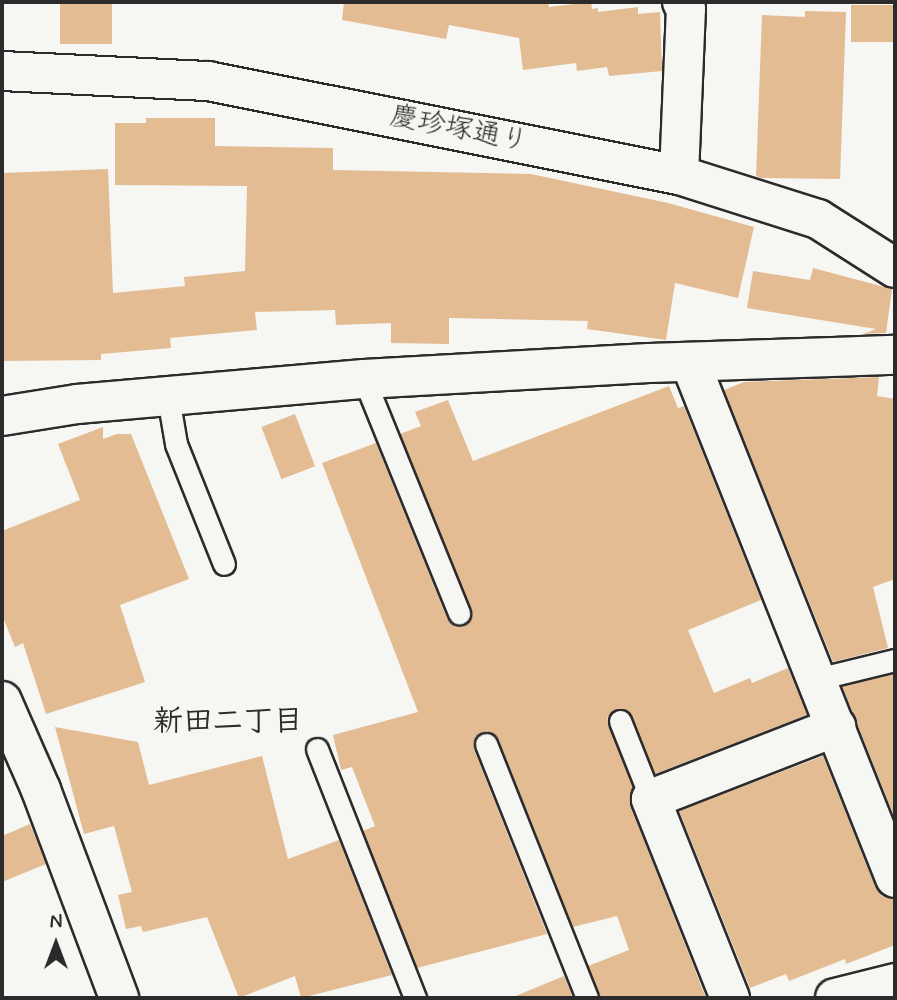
<!DOCTYPE html>
<meta charset="utf-8">
<style>
body{margin:0}
#map{position:relative;width:897px;height:1000px;overflow:hidden;background:#f6f6f2;font-family:Mynerve,"Klee One",sans-serif}
div>[style]{position:absolute}
[style*='--x']{left:calc(var(--x)*1px);top:calc(var(--y)*1px);width:calc(var(--w)*1px);rotate:calc(var(--a)*1deg)}
.building>*{inset:0;background:#e3bc94;transform-origin:0 0}
.roads{filter:drop-shadow(2px 0 #2b2b2b) drop-shadow(-2px 0 #2b2b2b) drop-shadow(0 2px #2b2b2b) drop-shadow(0 -2px #2b2b2b)}
.service>*{height:21px;margin:-10.5px;padding:0 10.5px;transform-origin:10.5px;border-radius:10.5px;background:#f6f6f2}
.minor>*{height:38px;margin:-19px;padding:0 19px;transform-origin:19px;border-radius:19px;background:#f6f6f2}
.tertiary>*{height:38px;margin:-19px;padding:0 19px;transform-origin:19px;border-radius:19px;background:#f6f6f2}
span{translate:-50% -50%;white-space:nowrap;text-align:center;line-height:1.15;-webkit-text-stroke:5px #f6f6f2;paint-order:stroke}
.street-label{font-size:28px;color:#2b2b2b}
.neighbourhood-label{font-size:30px;color:#2b2b2b;font-weight:700}
.frame{position:absolute;inset:0;border:4px solid #2b2b2b;pointer-events:none}
.north{position:absolute;left:21px;top:909px;width:70px;height:70px;-webkit-text-stroke:5px #f6f6f2;paint-order:stroke;rotate:0deg;font-size:19px;font-weight:700;line-height:28px;text-align:center;color:#2b2b2b}
.north::after{content:'';display:block;margin:auto;width:24px;height:32px;background:#2b2b2b;clip-path:polygon(50% 0,100% 100%,50% 72%,0 100%)}
</style>
<div id="map">
<div class="building">
<i style="left:60px;top:2px;width:52px;height:42px"></i>
<i style="clip-path:polygon(344px 2px,548px 2px,549px 7px,591px 2px,592px 9px,598px 8px,598px 12px,638px 7px,638px 14px,660px 12px,662px 71px,609px 76px,607px 67px,577px 71px,576px 63px,523px 70px,519px 38px,449px 25px,446px 39px,342px 20px)"></i>
<i style="left:851px;top:5px;width:44px;height:37px"></i>
<i style="clip-path:polygon(805px 11px,846px 12px,840px 179px,761px 178px,756px 176px,762px 15px,805px 17px)"></i>
<i style="clip-path:polygon(146px 118px,215px 118px,215px 146px,333px 148px,333px 170px,531px 174px,668px 203px,754px 227px,738px 298px,675px 283px,666px 340px,587px 329px,588px 321px,449px 318px,449px 344px,391px 343px,391px 323px,336px 325px,335px 310px,255px 312px,257px 330px,170px 338px,171px 348px,101px 354px,101px 360px,2px 361px,2px 173px,108px 169px,113px 293px,185px 286px,184px 277px,245px 271px,247px 186px,115px 185px,115px 123px,146px 123px)"></i>
<i style="clip-path:polygon(813px 268px,892px 289px,886px 333px,863px 334px,876px 329px,747px 308px,753px 271px,810px 280px)"></i>
<i style="clip-path:polygon(879px 377px,877px 396px,895px 399px,895px 579px,873px 587px,888px 648px,833px 662px,724px 390px,744px 382px)"></i>
<i style="clip-path:polygon(669px 386px,678px 408px,684px 406px,761px 600px,688px 630px,714px 693px,750px 678px,752px 683px,788px 668px,807px 715px,655px 774px,629px 711px,616px 709px,607px 718px,633px 788px,631px 807px,706px 998px,600px 998px,588px 966px,629px 950px,617px 916px,573px 927px,498px 739px,487px 731px,475px 736px,474px 749px,547px 934px,417px 968px,363px 831px,375px 826px,352px 767px,341px 770px,333px 735px,418px 712px,322px 463px,376px 443px,447px 618px,452px 624px,463px 625px,470px 620px,471px 608px,400px 434px,421px 426px,415px 412px,448px 400px,473px 461px)"></i>
<i style="left:295px;top:414px;width:56px;height:36px;rotate:69deg"></i>
<i style="clip-path:polygon(103px 427px,103px 439px,117px 434px,131px 434px,189px 579px,120px 605px,145px 682px,46px 714px,23px 643px,15px 647px,2px 615px,2px 531px,80px 500px,58px 444px)"></i>
<i style="clip-path:polygon(894px 674px,895px 677px,895px 819px,842px 686px)"></i>
<i style="clip-path:polygon(55px 727px,138px 742px,149px 785px,262px 756px,288px 859px,339px 840px,392px 975px,301px 998px,295px 976px,239px 998px,207px 917px,143px 932px,141px 926px,126px 929px,118px 895px,132px 892px,114px 826px,84px 834px)"></i>
<i style="clip-path:polygon(823px 756px,875px 886px,882px 896px,895px 899px,895px 945px,846px 964px,845px 959px,789px 981px,786px 974px,750px 988px,679px 811px)"></i>
<i style="clip-path:polygon(30px 824px,46px 864px,2px 882px,2px 836px)"></i>
<i style="clip-path:polygon(564px 976px,573px 998px,513px 998px,513px 997px)"></i>
</div>
<div class="roads">
<div class="service">
<i style="--x:364;--y:379;--w:253;--a:67.9"></i>
<i style="--x:168;--y:397;--w:48;--a:80.3"></i>
<i style="--x:176;--y:444;--w:129;--a:68.2"></i>
<i style="--x:817;--y:679;--w:80;--a:-13.7"></i>
<i style="--x:620;--y:721;--w:84;--a:68.3"></i>
<i style="--x:486;--y:744;--w:273;--a:68.3"></i>
<i style="--x:317;--y:749;--w:268;--a:68.5"></i>
</div>
<div class="minor">
<i style="--x:679;--y:175;--w:166;--a:-87.6"></i>
<i style="--x:686;--y:9;--w:8;--a:-120"></i>
<i style="--x:690;--y:362;--w:555;--a:68.33"></i>
<i style="--x:2;--y:701;--w:97;--a:66.3"></i>
<i style="--x:41;--y:790;--w:222;--a:69.4"></i>
<i style="--x:730;--y:998;--w:214;--a:-111.7"></i>
<i style="--x:651;--y:799;--w:199;--a:-21.3"></i>
<i style="--x:835;--y:998;--w:62;--a:-14"></i>
</div>
<div class="tertiary">
<i style="--x:2;--y:71;--w:206;--a:2.8"></i>
<i style="--x:208;--y:81;--w:480;--a:11.3"></i>
<i style="--x:679;--y:175;--w:146;--a:17.6"></i>
<i style="--x:818;--y:219;--w:91;--a:32.5"></i>
<i style="--x:2;--y:416;--w:76;--a:-9.1"></i>
<i style="--x:77;--y:404;--w:288;--a:-5"></i>
<i style="--x:364;--y:379;--w:285;--a:-3.2"></i>
<i style="--x:649;--y:363;--w:246;--a:-1.9"></i>
</div>
</div>
<div class="street-label">
<span style="left:459px;top:130px;rotate:11deg">慶珍塚通り</span>
</div>
<div class="neighbourhood-label">
<span style="left:228px;top:722px">新田二丁目</span>
</div>
<div class="frame"></div>
<div class="north">N</div>
</div>
